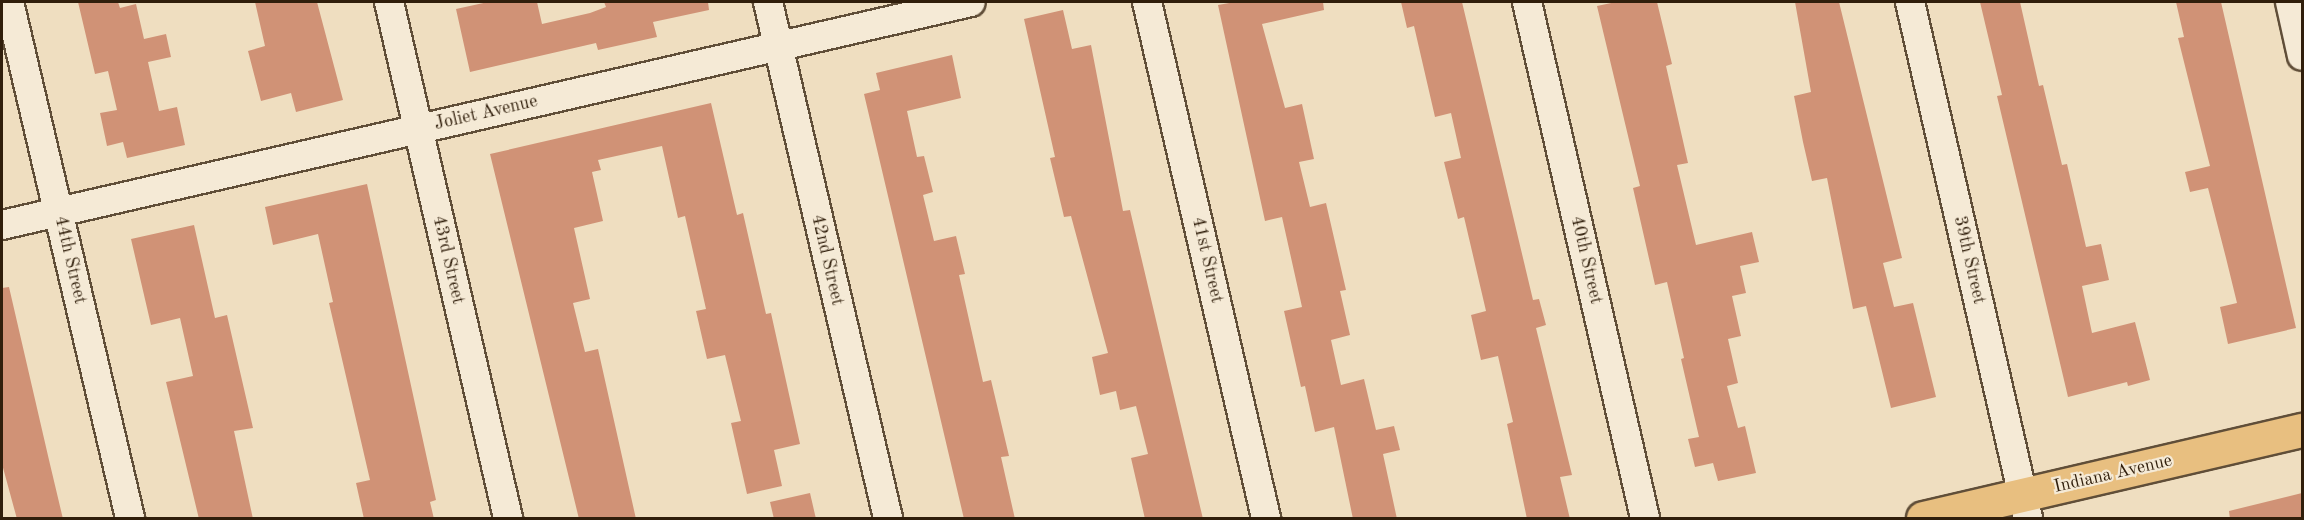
<!DOCTYPE html>
<style>
body{margin:0}
#map{position:relative;width:2304px;height:520px;overflow:hidden;background:#efdec0;font-family:"Old Standard TT",serif}
div>[style]{position:absolute}
[style*='--x']{left:calc(var(--x)*1px);top:calc(var(--y)*1px);width:calc(var(--w)*1px);rotate:calc(var(--a)*1deg)}
.building>*{inset:0;background:#d09276}
.roads{filter:drop-shadow(2px 0 #604e38) drop-shadow(-2px 0 #604e38) drop-shadow(0 2px #604e38) drop-shadow(0 -2px #604e38)}
.minor>*{height:28px;margin:-14px;padding:0 14px;transform-origin:14px;border-radius:14px;background:#f5ead6}
.major>*{height:33px;margin:-16.5px;padding:0 16.5px;transform-origin:16.5px;border-radius:16.5px;background:#e8bf80}
span{translate:-50% -50%;white-space:nowrap;text-align:center;line-height:1.15;-webkit-text-stroke:4.5px #f5ead6;paint-order:stroke}
.street-label{font-size:18px;color:#301e0b}
.frame{position:absolute;inset:0;border:3px solid #301e0b;pointer-events:none}
</style>
<div id="map">
<div class="building">
<i style="clip-path:polygon(78px 2px,118px 2px,120px 8px,136px 4px,144px 39px,166px 34px,171px 57px,148px 62px,159px 111px,177px 107px,185px 145px,127px 158px,123px 142px,107px 146px,100px 113px,117px 110px,108px 71px,95px 74px)"></i>
<i style="clip-path:polygon(255px 2px,317px 2px,343px 100px,296px 112px,291px 93px,261px 101px,248px 51px,265px 46px)"></i>
<i style="clip-path:polygon(488px 2px,537px 2px,542px 24px,590px 13px,606px 7px,604px 2px,708px 2px,709px 10px,653px 22px,657px 37px,598px 50px,596px 43px,470px 72px,456px 9px)"></i>
<i style="clip-path:polygon(1235px 2px,1323px 2px,1324px 10px,1262px 24px,1285px 108px,1302px 104px,1314px 159px,1299px 162px,1310px 207px,1326px 203px,1346px 290px,1340px 291px,1350px 335px,1331px 340px,1341px 385px,1364px 379px,1376px 430px,1394px 426px,1400px 450px,1383px 454px,1397px 519px,1353px 519px,1334px 427px,1315px 432px,1305px 386px,1301px 387px,1284px 311px,1302px 307px,1282px 217px,1265px 221px,1218px 5px)"></i>
<i style="clip-path:polygon(1401px 2px,1462px 2px,1533px 300px,1539px 299px,1546px 325px,1536px 328px,1572px 475px,1560px 477px,1570px 519px,1527px 519px,1507px 424px,1513px 422px,1498px 356px,1481px 360px,1471px 315px,1486px 311px,1464px 217px,1458px 219px,1444px 162px,1461px 158px,1451px 113px,1435px 117px,1414px 26px,1407px 28px)"></i>
<i style="clip-path:polygon(1616px 2px,1657px 2px,1672px 64px,1666px 66px,1688px 163px,1677px 165px,1696px 245px,1752px 232px,1759px 262px,1740px 266px,1746px 293px,1732px 296px,1741px 336px,1728px 339px,1738px 383px,1727px 386px,1738px 428px,1745px 426px,1756px 473px,1718px 481px,1713px 463px,1695px 467px,1688px 439px,1699px 437px,1681px 359px,1684px 358px,1667px 282px,1655px 285px,1633px 188px,1640px 186px,1597px 6px)"></i>
<i style="clip-path:polygon(1795px 2px,1839px 2px,1902px 258px,1883px 263px,1894px 307px,1913px 303px,1936px 397px,1891px 408px,1866px 306px,1853px 309px,1827px 178px,1812px 181px,1803px 142px,1794px 96px,1811px 92px)"></i>
<i style="clip-path:polygon(1980px 2px,2020px 2px,2039px 86px,2043px 85px,2062px 165px,2067px 164px,2086px 247px,2101px 244px,2109px 280px,2082px 286px,2092px 333px,2135px 322px,2150px 380px,2128px 386px,2127px 382px,2068px 397px,1997px 96px,2002px 95px)"></i>
<i style="clip-path:polygon(2176px 2px,2221px 2px,2296px 328px,2228px 344px,2220px 307px,2237px 303px,2226px 258px,2208px 188px,2190px 192px,2185px 172px,2210px 166px,2178px 38px,2184px 37px)"></i>
<i style="clip-path:polygon(1063px 10px,1072px 49px,1091px 45px,1123px 211px,1130px 210px,1203px 519px,1145px 519px,1131px 458px,1148px 454px,1136px 406px,1120px 410px,1116px 391px,1100px 395px,1092px 357px,1108px 353px,1071px 216px,1064px 217px,1050px 158px,1055px 157px,1024px 19px)"></i>
<i style="clip-path:polygon(952px 55px,961px 98px,907px 111px,917px 157px,924px 156px,933px 192px,923px 195px,934px 241px,956px 236px,965px 274px,959px 275px,983px 382px,991px 380px,1009px 456px,1001px 457px,1015px 519px,964px 519px,864px 94px,880px 90px,876px 73px)"></i>
<i style="clip-path:polygon(711px 103px,737px 215px,743px 213px,766px 314px,771px 313px,800px 444px,774px 450px,782px 486px,747px 494px,731px 423px,741px 421px,725px 355px,707px 359px,696px 311px,706px 309px,685px 216px,678px 218px,662px 146px,598px 160px,601px 170px,592px 172px,603px 221px,574px 228px,590px 299px,573px 303px,585px 352px,598px 349px,636px 519px,579px 519px,490px 154px)"></i>
<i style="clip-path:polygon(367px 184px,436px 500px,430px 502px,434px 519px,364px 519px,356px 483px,370px 480px,329px 303px,333px 302px,318px 234px,273px 245px,265px 207px)"></i>
<i style="clip-path:polygon(194px 225px,215px 318px,227px 315px,253px 428px,234px 431px,253px 519px,199px 519px,166px 382px,193px 376px,180px 318px,151px 325px,131px 239px)"></i>
<i style="clip-path:polygon(9px 287px,49px 460px,63px 519px,17px 519px,2px 464px,2px 288px)"></i>
<i style="clip-path:polygon(810px 493px,816px 519px,774px 519px,770px 502px)"></i>
<i style="clip-path:polygon(2302px 493px,2302px 519px,2230px 519px,2229px 511px)"></i>
</div>
<div class="roads">
<div class="minor">
<i style="--x:9;--y:2;--w:530;--a:76.8"></i>
<i style="--x:389;--y:2;--w:530;--a:77.01"></i>
<i style="--x:768;--y:2;--w:530;--a:76.91"></i>
<i style="--x:1147;--y:2;--w:530;--a:77.01"></i>
<i style="--x:1527;--y:2;--w:529;--a:77.12"></i>
<i style="--x:1910;--y:2;--w:529;--a:77.12"></i>
<i style="--x:2290;--y:2;--w:55;--a:77.5"></i>
<i style="--x:2;--y:225;--w:994;--a:-12.96"></i>
</div>
<div class="major">
<i style="--x:1923;--y:518;--w:389;--a:-13.1"></i>
</div>
</div>
<div class="street-label">
<span style="left:486px;top:113px;rotate:-13deg">Joliet Avenue</span>
<span style="left:70px;top:260px;rotate:77deg">44th Street</span>
<span style="left:448px;top:260px;rotate:77deg">43rd Street</span>
<span style="left:827px;top:260px;rotate:77deg">42nd Street</span>
<span style="left:1207px;top:260px;rotate:77deg">41st Street</span>
<span style="left:1586px;top:260px;rotate:77deg">40th Street</span>
<span style="left:1969px;top:260px;rotate:77deg">39th Street</span>
<span style="left:2113px;top:474px;rotate:-13deg">Indiana Avenue</span>
</div>
<div class="frame"></div>
</div>
